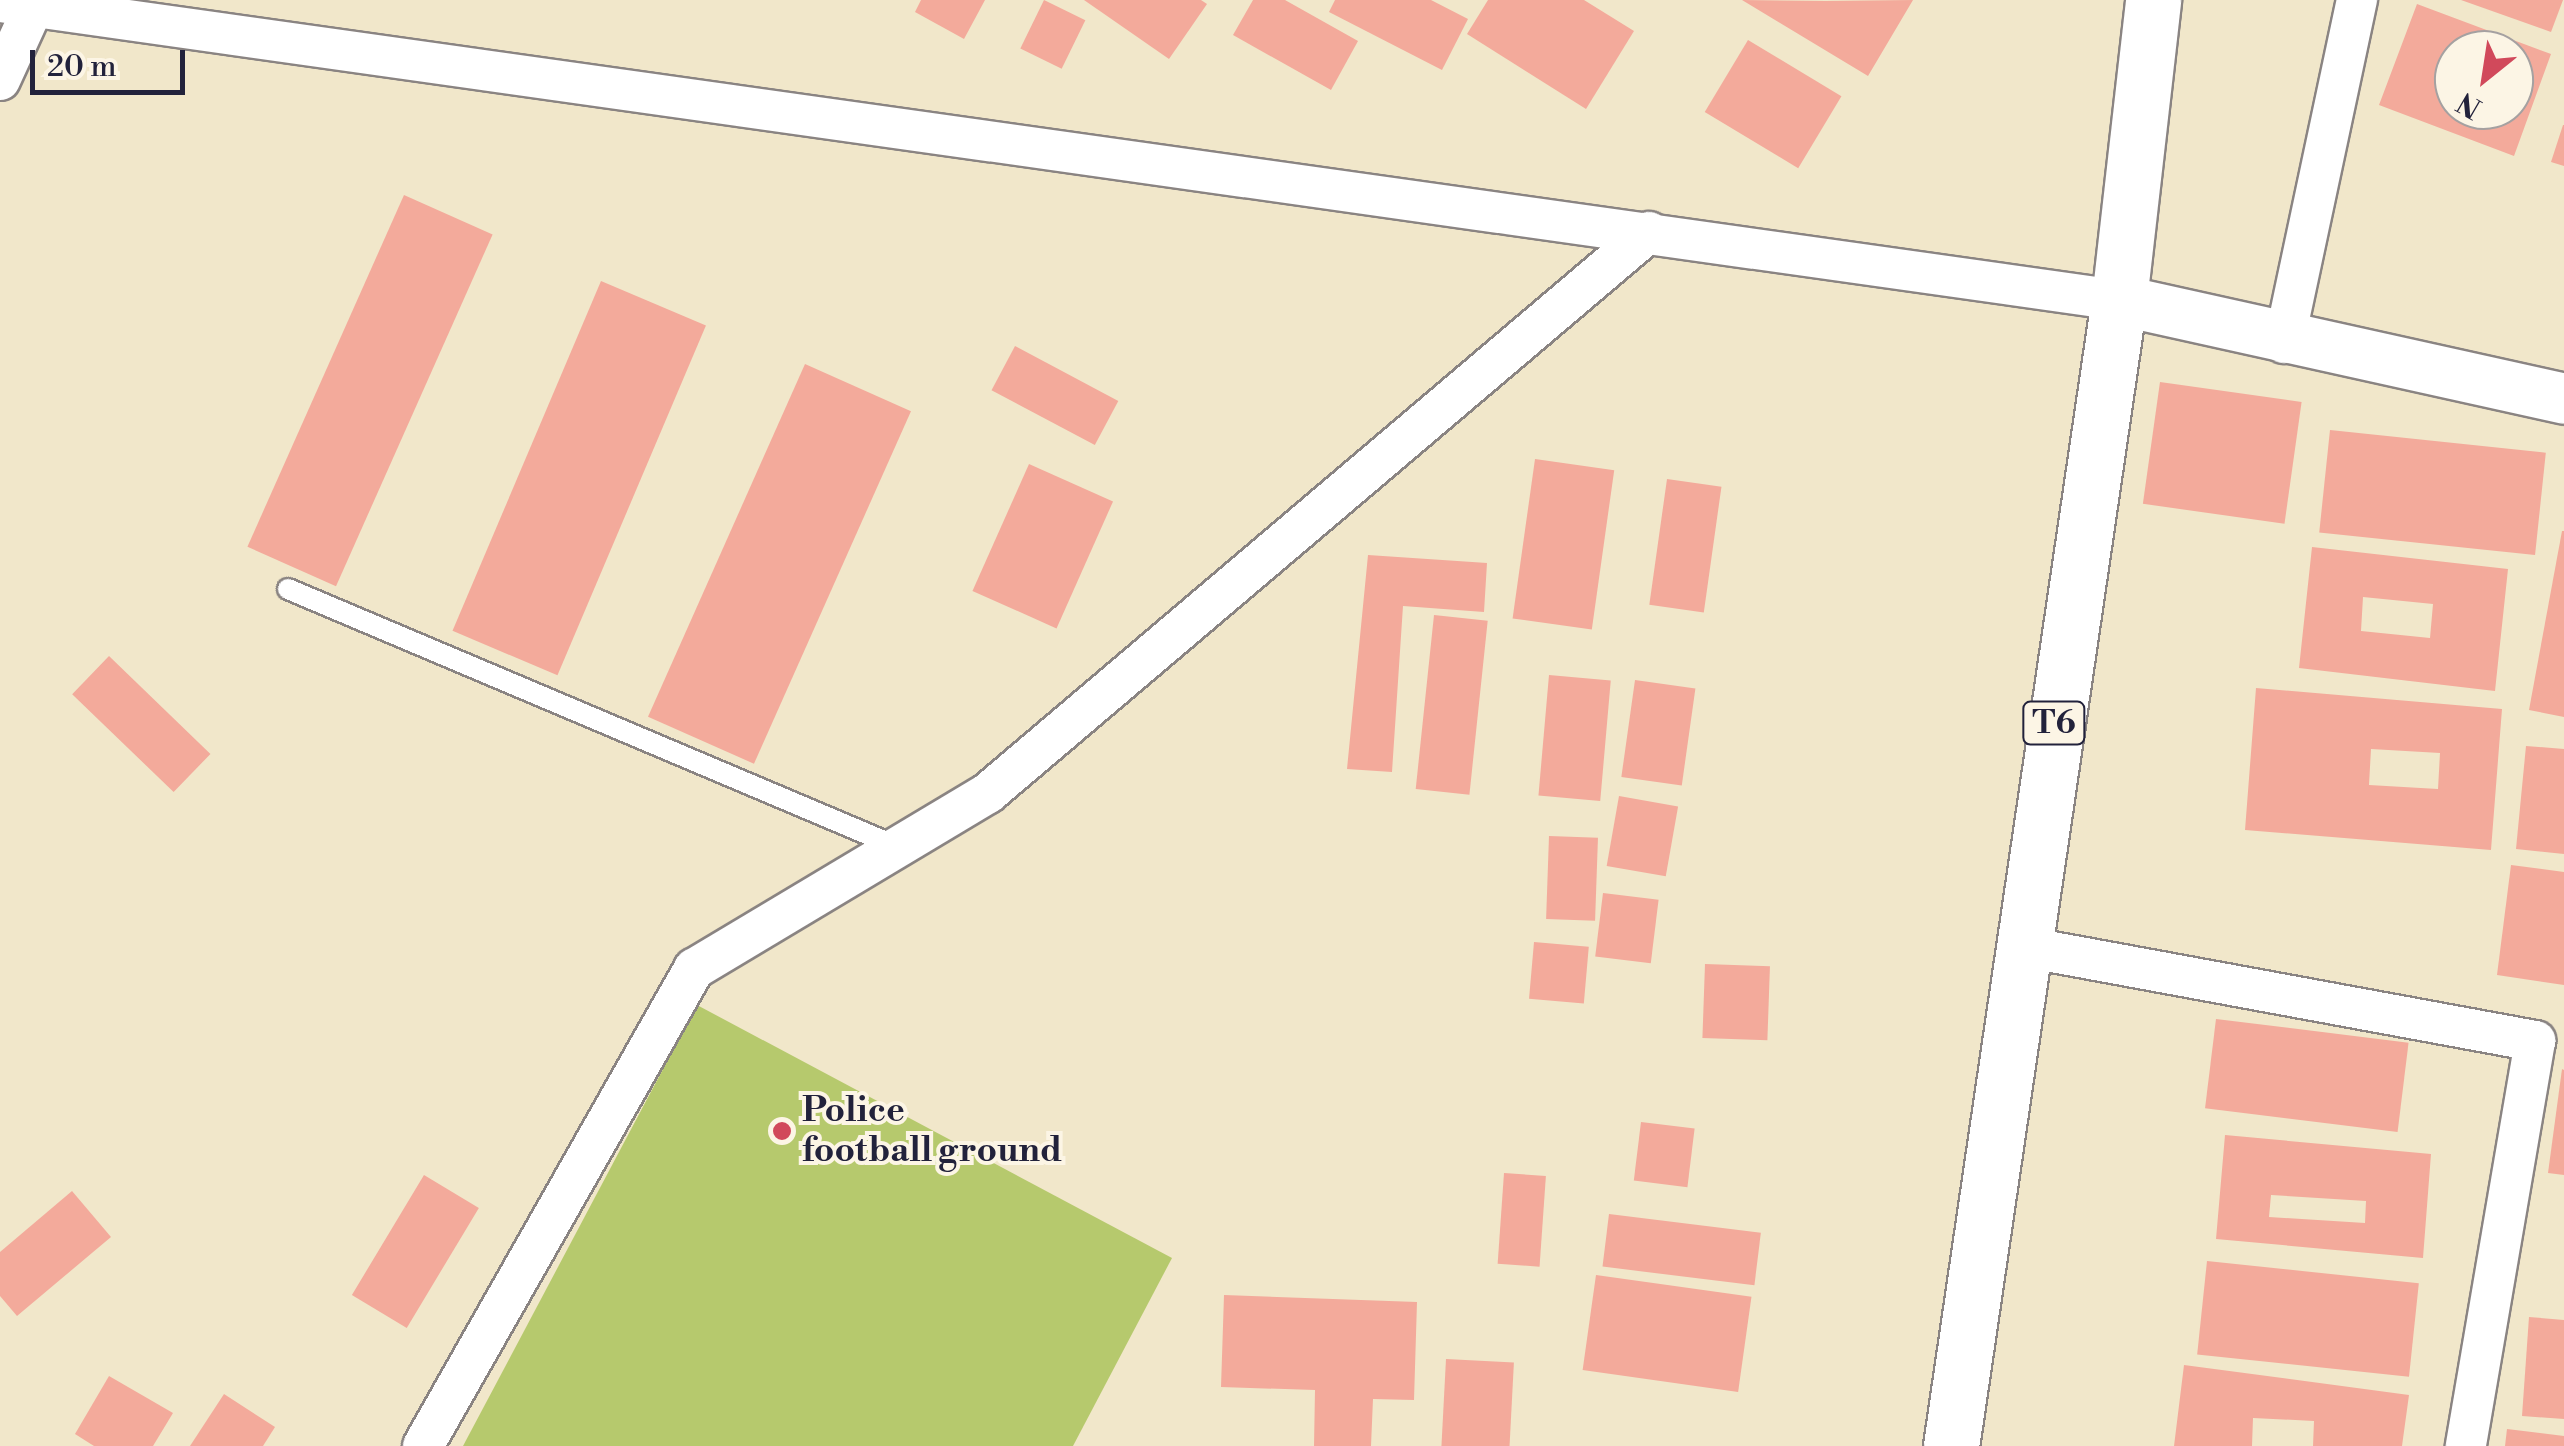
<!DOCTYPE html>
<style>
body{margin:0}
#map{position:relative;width:2564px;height:1446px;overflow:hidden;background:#f1e7ca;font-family:"Libre Bodoni",serif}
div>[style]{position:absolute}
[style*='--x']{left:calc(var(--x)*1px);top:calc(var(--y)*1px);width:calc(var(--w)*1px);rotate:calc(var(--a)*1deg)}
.green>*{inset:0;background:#b6c96d}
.building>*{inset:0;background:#f3aa9b;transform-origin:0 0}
.roads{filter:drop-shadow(2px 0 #8a8482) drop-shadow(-2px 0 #8a8482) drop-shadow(0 2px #8a8482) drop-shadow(0 -2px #8a8482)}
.service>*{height:20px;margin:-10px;padding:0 10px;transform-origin:10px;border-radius:10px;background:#fff}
.minor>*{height:40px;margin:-20px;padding:0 20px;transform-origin:20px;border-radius:20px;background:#fff}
.tertiary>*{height:50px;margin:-25px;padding:0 25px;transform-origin:25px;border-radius:25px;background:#fff}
.trunk>*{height:55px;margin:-27.5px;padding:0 27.5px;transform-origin:27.5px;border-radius:27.5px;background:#fff}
.dots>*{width:28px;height:28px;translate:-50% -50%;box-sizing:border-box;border:5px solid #fcf5e5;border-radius:50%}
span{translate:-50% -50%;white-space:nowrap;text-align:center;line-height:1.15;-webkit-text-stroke:8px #fcf5e5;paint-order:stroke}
.shield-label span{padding:2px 8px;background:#fcf5e5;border:2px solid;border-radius:8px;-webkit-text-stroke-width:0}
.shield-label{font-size:32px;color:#22223b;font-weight:700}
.poi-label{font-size:35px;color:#22223b;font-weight:700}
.left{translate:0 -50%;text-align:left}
.north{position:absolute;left:2434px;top:30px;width:100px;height:100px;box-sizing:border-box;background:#fcf5e5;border:2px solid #a5a1a1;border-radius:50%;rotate:210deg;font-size:28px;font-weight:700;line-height:40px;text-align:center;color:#22223b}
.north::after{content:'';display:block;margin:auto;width:35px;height:45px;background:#d1495b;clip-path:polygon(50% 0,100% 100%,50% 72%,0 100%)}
.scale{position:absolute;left:30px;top:50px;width:155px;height:45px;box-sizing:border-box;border:5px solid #22223b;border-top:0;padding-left:12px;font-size:30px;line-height:35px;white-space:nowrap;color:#22223b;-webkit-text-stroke:8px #fcf5e5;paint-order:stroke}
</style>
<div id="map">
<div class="green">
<i style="clip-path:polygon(697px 1005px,1172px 1258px,1073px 1446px,463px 1446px)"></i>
</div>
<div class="building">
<i style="clip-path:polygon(921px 0,985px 0,964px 39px,915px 12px)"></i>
<i style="left:1044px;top:0;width:46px;height:54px;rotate:26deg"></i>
<i style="clip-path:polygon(1084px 0,1201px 0,1207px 4px,1169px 59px)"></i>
<i style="clip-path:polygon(1253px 0,1285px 0,1358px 41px,1331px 90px,1233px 35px)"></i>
<i style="clip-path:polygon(1335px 0,1431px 0,1468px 19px,1442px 70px,1329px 12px)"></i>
<i style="clip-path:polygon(1488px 0,1584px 0,1634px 31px,1586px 109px,1467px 34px)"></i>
<i style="clip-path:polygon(1742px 0,1826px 1px,1913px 0,1868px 76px)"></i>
<i style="clip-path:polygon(2461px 0,2563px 0,2551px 32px)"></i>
<i style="clip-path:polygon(evenodd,2417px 4px,2551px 54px,2514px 156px,2379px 105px,2417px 4px,2454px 50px,2514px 50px,2514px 110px,2454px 110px,2454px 50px)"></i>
<i style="left:1748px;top:40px;width:109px;height:84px;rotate:31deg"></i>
<i style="clip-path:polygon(2563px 125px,2564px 125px,2564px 166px,2551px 162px)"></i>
<i style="left:404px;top:195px;width:97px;height:385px;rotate:24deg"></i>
<i style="left:601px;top:281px;width:114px;height:380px;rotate:23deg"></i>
<i style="left:1015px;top:346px;width:117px;height:50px;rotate:28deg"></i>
<i style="left:805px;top:364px;width:116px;height:386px;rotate:24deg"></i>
<i style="left:2160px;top:382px;width:143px;height:123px;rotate:8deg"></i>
<i style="left:2330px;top:430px;width:217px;height:103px;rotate:6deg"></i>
<i style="left:1535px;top:459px;width:80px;height:161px;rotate:8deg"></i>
<i style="left:1029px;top:464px;width:92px;height:139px;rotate:24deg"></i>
<i style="left:1667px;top:479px;width:55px;height:127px;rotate:8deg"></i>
<i style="clip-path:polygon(2562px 531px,2564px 531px,2564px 717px,2529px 710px)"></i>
<i style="clip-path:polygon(evenodd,2312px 547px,2508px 569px,2495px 691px,2299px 668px,2312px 547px,2363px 597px,2433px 604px,2430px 638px,2361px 631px,2363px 597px)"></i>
<i style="clip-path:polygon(1368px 555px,1487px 563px,1484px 612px,1403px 606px,1392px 772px,1347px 769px)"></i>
<i style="left:1434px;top:615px;width:54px;height:175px;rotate:6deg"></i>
<i style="left:109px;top:656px;width:141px;height:53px;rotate:44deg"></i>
<i style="left:1549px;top:675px;width:62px;height:121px;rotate:5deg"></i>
<i style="left:1635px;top:680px;width:61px;height:98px;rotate:8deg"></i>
<i style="clip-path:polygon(evenodd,2256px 688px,2502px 709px,2491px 850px,2245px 830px,2256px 688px,2371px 749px,2440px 753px,2438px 789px,2369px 785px,2371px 749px)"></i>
<i style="clip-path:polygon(2526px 746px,2564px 749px,2564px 854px,2516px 849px)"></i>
<i style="left:1619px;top:796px;width:60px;height:71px;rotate:10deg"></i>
<i style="left:1549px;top:836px;width:49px;height:83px;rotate:2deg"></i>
<i style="clip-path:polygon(2511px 865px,2564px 872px,2564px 985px,2497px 975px)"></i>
<i style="left:1603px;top:893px;width:56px;height:64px;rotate:7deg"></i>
<i style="left:1534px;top:942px;width:55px;height:57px;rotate:5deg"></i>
<i style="left:1705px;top:964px;width:65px;height:74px;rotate:2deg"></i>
<i style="left:2216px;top:1019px;width:194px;height:90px;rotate:7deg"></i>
<i style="clip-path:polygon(2562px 1069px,2564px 1070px,2564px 1175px,2548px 1173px)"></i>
<i style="left:1641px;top:1122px;width:54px;height:59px;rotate:7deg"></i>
<i style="clip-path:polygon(evenodd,2225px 1135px,2431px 1154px,2423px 1258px,2216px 1239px,2225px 1135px,2271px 1195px,2366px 1201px,2365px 1223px,2269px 1217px,2271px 1195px)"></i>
<i style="left:1504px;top:1173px;width:42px;height:91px;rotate:4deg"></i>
<i style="left:424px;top:1175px;width:64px;height:140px;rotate:31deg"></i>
<i style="clip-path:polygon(72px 1191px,111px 1237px,17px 1316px,0 1296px,0 1252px)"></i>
<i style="left:1609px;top:1214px;width:153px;height:53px;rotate:7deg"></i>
<i style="left:2207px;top:1261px;width:213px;height:94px;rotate:6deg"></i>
<i style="left:1596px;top:1275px;width:157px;height:96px;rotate:8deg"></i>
<i style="clip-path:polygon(1224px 1295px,1417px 1302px,1414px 1400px,1373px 1399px,1371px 1446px,1314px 1446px,1315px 1390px,1221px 1387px)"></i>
<i style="clip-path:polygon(2529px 1317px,2564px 1320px,2564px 1419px,2522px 1416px)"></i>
<i style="left:1446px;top:1359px;width:68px;height:87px;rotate:3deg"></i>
<i style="clip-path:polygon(2184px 1365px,2409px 1395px,2402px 1446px,2313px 1446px,2314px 1421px,2253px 1418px,2252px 1446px,2174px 1446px)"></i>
<i style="clip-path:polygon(109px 1376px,173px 1413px,153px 1446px,94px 1446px,75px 1434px)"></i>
<i style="clip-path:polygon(224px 1394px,275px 1427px,263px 1446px,190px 1446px)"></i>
<i style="clip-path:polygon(2507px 1429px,2564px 1436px,2564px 1446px,2505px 1446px)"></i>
</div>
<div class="roads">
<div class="service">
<i style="--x:288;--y:589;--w:662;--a:22.93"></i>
</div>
<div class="minor">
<i style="--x:0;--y:2;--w:2140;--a:8.01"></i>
<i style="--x:0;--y:80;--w:77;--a:-65.4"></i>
<i style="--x:2284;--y:343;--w:351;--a:-78"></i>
<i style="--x:2020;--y:946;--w:524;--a:10.45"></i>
<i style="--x:2535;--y:1041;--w:411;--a:99.7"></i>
<i style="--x:423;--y:1446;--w:549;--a:-60.4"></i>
<i style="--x:694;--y:969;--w:343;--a:-30.9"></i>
<i style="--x:988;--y:793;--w:867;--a:-40.32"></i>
</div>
<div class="tertiary">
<i style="--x:2119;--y:300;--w:456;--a:12.5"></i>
</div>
<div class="trunk">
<i style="--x:1951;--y:1446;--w:1158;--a:-81.66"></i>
<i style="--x:2119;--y:300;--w:302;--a:-83.5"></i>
</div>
</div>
<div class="dots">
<i style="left:782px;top:1131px;background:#d1495b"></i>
</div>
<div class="shield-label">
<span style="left:2054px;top:723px">T6</span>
</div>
<div class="poi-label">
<span class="left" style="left:802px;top:1131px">Police<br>football ground</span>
</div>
<div class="north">N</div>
<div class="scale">20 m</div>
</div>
